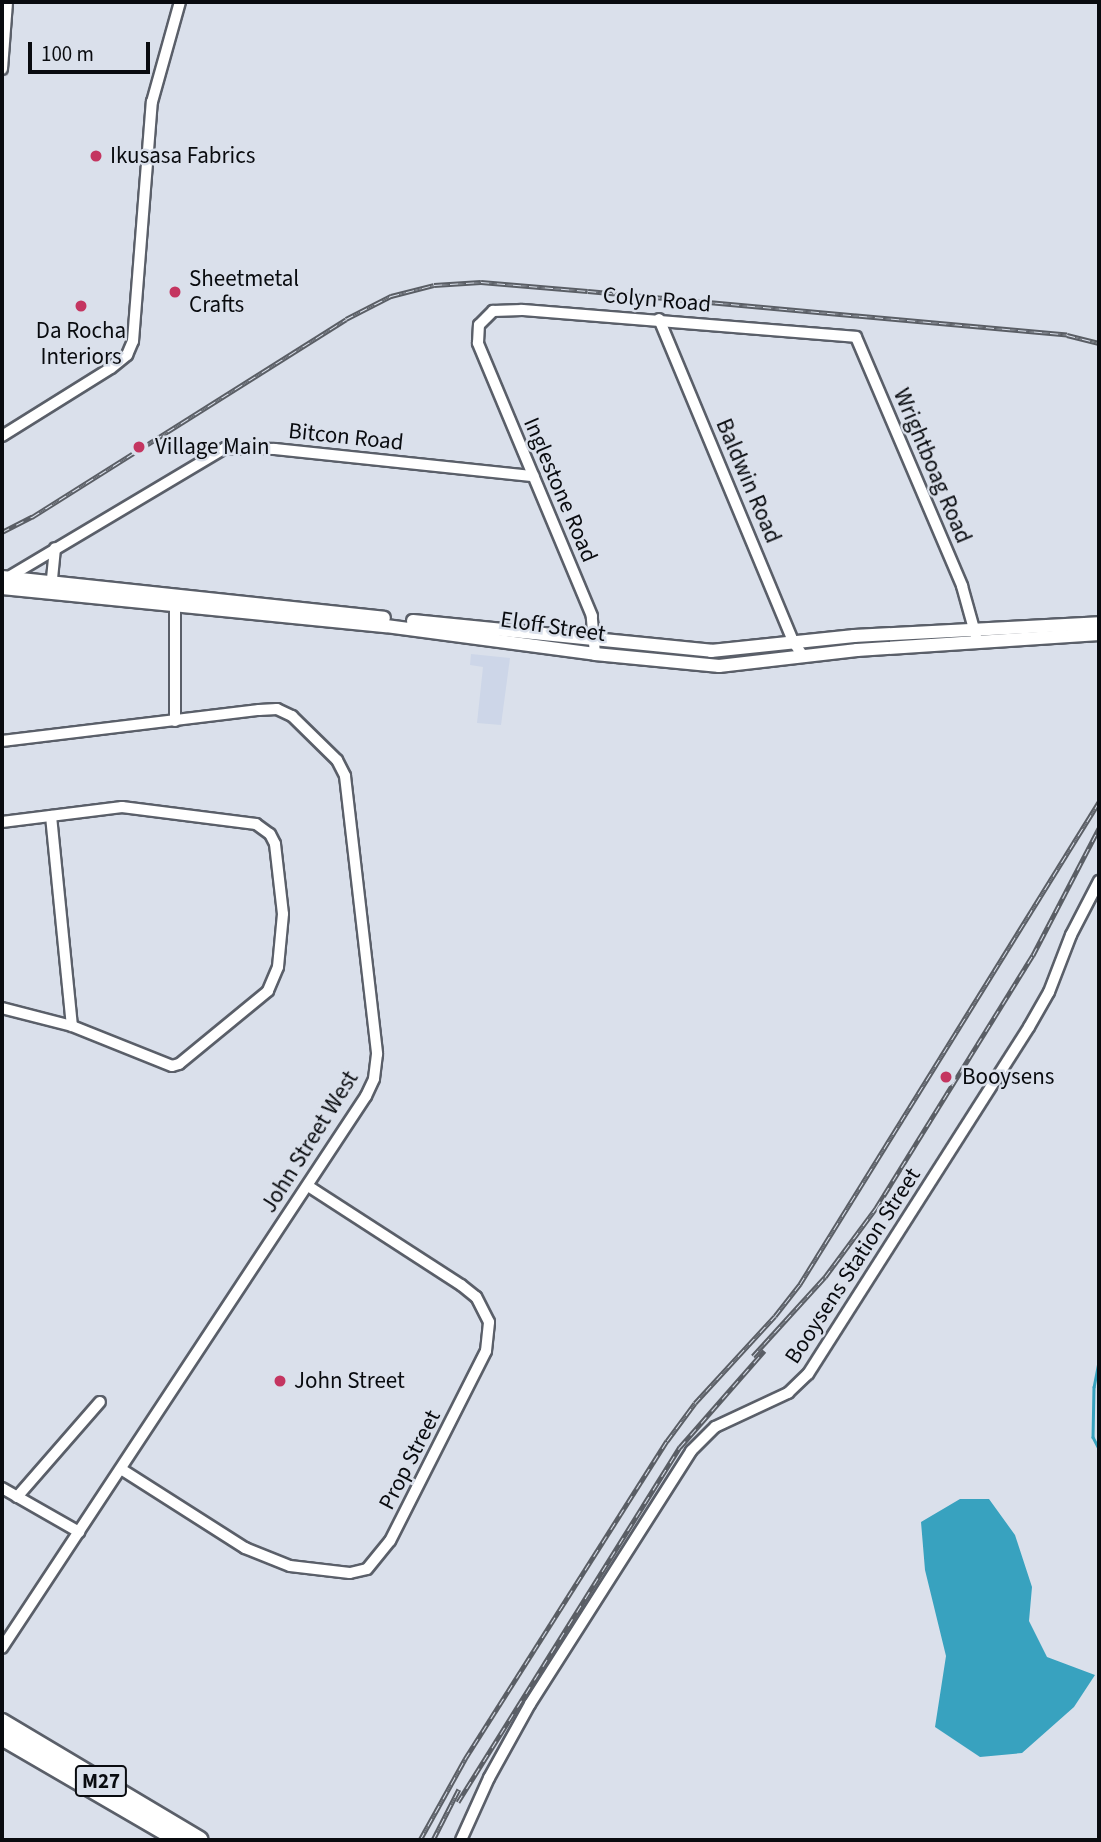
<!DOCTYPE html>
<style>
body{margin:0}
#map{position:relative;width:1101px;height:1842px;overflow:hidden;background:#dae0eb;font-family:"Source Sans 3",sans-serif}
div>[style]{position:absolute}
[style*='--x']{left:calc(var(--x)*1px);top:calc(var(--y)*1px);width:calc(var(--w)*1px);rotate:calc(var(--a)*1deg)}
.built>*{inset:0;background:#cdd6e8}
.water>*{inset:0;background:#38a2bf}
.stream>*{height:2.5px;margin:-1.25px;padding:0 1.25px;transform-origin:1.25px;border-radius:1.25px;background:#38a2bf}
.roads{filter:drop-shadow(2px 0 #5a5f69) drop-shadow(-2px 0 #5a5f69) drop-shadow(0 2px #5a5f69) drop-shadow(0 -2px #5a5f69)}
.minor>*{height:10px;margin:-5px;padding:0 5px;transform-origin:5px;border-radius:5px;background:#fff}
.tertiary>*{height:12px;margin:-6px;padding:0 6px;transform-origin:6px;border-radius:6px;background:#fff}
.primary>*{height:16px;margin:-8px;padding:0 8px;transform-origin:8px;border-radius:8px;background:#fff}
.rail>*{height:5px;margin-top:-2.5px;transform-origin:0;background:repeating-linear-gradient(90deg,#dae0eb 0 8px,#5a5e65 0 16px);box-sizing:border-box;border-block:2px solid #5a5e65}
.dots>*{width:19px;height:19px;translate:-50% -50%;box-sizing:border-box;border:4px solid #dae0eb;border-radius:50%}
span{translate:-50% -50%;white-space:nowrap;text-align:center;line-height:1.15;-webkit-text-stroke:5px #dae0eb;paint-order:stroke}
.shield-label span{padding:2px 5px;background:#dae0eb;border:2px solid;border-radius:5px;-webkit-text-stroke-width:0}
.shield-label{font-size:21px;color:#090b0f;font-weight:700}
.poi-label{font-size:23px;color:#090b0f}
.left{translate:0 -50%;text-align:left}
.street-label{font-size:23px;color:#090b0f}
.frame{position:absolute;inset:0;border:4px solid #090b0f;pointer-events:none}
.scale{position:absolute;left:28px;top:42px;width:122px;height:32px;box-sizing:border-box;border:4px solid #090b0f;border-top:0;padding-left:9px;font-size:21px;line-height:24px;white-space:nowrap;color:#090b0f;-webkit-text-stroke:5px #dae0eb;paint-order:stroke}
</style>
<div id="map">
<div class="built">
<i style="clip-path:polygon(471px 654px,510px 658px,501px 725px,477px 723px,483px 667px,470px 665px)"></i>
</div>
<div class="water">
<i style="clip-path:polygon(960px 1499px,989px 1499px,1015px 1535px,1032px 1587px,1029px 1621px,1047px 1657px,1095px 1675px,1074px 1707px,1022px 1753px,980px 1757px,935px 1727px,946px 1656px,925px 1570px,921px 1522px)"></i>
</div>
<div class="stream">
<i style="--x:1099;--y:1362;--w:25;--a:101"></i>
<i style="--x:1094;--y:1387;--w:50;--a:91.1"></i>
<i style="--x:1093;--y:1437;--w:13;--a:63"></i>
</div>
<div class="roads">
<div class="minor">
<i style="--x:2;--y:69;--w:67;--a:-85.7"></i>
<i style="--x:659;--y:319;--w:351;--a:67.4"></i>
<i style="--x:794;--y:643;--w:16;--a:55"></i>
<i style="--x:2;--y:436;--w:128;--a:-32"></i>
<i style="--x:111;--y:368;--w:21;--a:-39"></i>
<i style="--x:127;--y:355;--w:15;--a:-67"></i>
<i style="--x:133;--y:341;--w:240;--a:-85.5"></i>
<i style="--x:152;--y:102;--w:104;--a:-74.4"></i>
<i style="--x:7;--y:578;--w:254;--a:-30.8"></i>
<i style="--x:225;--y:448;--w:50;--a:1.1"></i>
<i style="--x:275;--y:449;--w:260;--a:6"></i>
<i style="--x:51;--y:589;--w:41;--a:-84.4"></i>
<i style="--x:175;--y:599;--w:122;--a:90"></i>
<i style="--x:595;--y:654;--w:38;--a:-95"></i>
<i style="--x:592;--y:616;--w:296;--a:-112.7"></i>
<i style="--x:478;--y:343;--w:18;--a:-87"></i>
<i style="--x:479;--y:325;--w:20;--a:-45"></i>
<i style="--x:493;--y:311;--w:29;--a:-2"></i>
<i style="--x:522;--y:310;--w:335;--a:4.6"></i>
<i style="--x:856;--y:337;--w:271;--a:66.9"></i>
<i style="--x:962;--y:586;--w:52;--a:74.4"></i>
<i style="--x:2;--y:741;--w:259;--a:-6.9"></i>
<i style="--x:259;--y:710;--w:18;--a:-3"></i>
<i style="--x:277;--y:709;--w:17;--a:25"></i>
<i style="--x:292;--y:716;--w:63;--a:44.4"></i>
<i style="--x:337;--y:760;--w:18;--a:63"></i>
<i style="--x:345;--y:776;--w:280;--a:83.4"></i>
<i style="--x:377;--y:1054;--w:25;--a:97"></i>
<i style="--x:374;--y:1079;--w:19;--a:115"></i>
<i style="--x:366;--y:1096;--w:661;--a:123.4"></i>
<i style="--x:51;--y:816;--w:211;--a:84.3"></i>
<i style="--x:2;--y:822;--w:121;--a:-7.1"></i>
<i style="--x:122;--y:807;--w:135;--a:7.2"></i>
<i style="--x:256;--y:824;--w:17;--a:36"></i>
<i style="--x:270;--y:834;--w:11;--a:63"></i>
<i style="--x:275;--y:844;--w:70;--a:83.5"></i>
<i style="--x:283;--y:914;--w:53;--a:95.4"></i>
<i style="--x:278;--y:967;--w:26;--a:113"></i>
<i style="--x:268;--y:991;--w:115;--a:140.6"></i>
<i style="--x:179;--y:1064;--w:7;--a:164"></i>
<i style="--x:172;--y:1066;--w:108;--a:-158.2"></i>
<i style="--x:72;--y:1026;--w:72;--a:-165.6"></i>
<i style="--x:121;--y:1469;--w:147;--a:32.5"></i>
<i style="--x:245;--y:1548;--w:48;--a:21.8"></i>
<i style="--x:290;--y:1566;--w:60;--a:6.7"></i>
<i style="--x:350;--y:1573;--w:17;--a:-13"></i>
<i style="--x:367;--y:1569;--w:36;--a:-51"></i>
<i style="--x:390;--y:1541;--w:213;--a:-63.2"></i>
<i style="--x:486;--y:1351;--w:29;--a:-84"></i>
<i style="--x:489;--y:1322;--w:28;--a:-117"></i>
<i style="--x:476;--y:1297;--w:19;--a:-141"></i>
<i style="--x:461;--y:1285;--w:182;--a:-147.1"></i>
<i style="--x:2;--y:1488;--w:89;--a:29.7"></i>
<i style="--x:17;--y:1497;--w:126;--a:-48.9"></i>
<i style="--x:461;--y:1840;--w:68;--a:-65.7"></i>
<i style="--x:489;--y:1778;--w:85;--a:-61"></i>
<i style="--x:530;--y:1704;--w:300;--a:-57.5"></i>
<i style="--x:691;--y:1451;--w:34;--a:-45"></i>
<i style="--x:715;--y:1427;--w:81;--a:-25"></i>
<i style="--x:788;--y:1393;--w:28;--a:-44"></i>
<i style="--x:808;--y:1374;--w:411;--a:-57.5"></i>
<i style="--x:1029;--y:1027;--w:40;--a:-60.3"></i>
<i style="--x:1049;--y:992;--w:61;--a:-68.9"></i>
<i style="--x:1071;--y:935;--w:61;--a:-62.6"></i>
</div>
<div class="tertiary">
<i style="--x:2;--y:577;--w:384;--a:6.1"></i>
<i style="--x:2;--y:588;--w:386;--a:5.7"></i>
<i style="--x:386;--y:626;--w:211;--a:7.6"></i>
<i style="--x:595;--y:654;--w:125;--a:5.5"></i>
<i style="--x:719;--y:666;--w:139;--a:-6.6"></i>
<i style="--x:857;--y:650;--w:243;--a:-3.8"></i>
<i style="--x:413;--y:621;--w:300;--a:5.7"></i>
<i style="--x:711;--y:651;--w:144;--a:-6"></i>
<i style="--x:854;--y:636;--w:245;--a:-3"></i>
</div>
<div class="primary">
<i style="--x:2;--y:1722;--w:230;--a:30.8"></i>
<i style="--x:2;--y:1737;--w:205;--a:30.2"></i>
</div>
</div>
<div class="rail">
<i style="--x:2;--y:532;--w:34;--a:-27"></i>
<i style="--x:32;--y:517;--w:371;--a:-32.2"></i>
<i style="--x:346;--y:319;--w:51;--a:-27.1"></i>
<i style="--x:391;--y:296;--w:44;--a:-14.3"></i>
<i style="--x:434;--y:285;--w:47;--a:-3.7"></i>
<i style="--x:481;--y:282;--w:107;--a:4.8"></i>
<i style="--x:588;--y:291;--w:481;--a:5.2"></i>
<i style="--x:1067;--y:335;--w:33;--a:14"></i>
<i style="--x:753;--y:1356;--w:107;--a:-47.7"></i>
<i style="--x:825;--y:1277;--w:86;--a:-53.5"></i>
<i style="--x:876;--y:1208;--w:298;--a:-58.2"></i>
<i style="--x:1033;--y:955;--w:143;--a:-62.5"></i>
<i style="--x:458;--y:1802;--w:419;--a:-58"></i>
<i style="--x:680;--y:1447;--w:128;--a:-48.8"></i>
<i style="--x:420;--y:1840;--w:93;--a:-60.9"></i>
<i style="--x:465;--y:1759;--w:377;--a:-57.6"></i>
<i style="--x:667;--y:1441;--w:47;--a:-53.6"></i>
<i style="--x:695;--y:1403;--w:118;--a:-47.4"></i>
<i style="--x:775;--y:1316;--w:41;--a:-52"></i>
<i style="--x:800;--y:1284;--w:567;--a:-58.19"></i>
<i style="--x:433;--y:1840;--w:57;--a:-63"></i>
</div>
<div class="dots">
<i style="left:96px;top:156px;background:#c43560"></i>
<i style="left:175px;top:292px;background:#c43560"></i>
<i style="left:81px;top:306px;background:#c43560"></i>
<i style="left:139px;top:447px;background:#c43560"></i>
<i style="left:946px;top:1077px;background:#c43560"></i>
<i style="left:280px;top:1381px;background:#c43560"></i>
</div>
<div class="shield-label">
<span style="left:101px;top:1781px">M27</span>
</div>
<div class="poi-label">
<span class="left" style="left:110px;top:156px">Ikusasa Fabrics</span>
<span class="left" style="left:189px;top:292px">Sheetmetal<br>Crafts</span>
<span style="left:81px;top:344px">Da Rocha<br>Interiors</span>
<span class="left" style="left:155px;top:447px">Village Main</span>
<span class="left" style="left:962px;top:1077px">Booysens</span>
<span class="left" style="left:294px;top:1381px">John Street</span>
</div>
<div class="street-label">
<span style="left:657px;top:300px;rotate:5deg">Colyn Road</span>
<span style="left:346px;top:437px;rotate:6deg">Bitcon Road</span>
<span style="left:932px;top:466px;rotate:67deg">Wrightboag Road</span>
<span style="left:748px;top:481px;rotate:67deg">Baldwin Road</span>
<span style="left:560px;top:490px;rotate:67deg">Inglestone Road</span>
<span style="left:553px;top:627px;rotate:8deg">Eloff Street</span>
<span style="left:310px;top:1142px;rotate:-58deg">John Street West</span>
<span style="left:853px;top:1266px;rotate:-57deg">Booysens Station Street</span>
<span style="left:410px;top:1460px;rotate:-63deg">Prop Street</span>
</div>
<div class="frame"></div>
<div class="scale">100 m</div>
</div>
